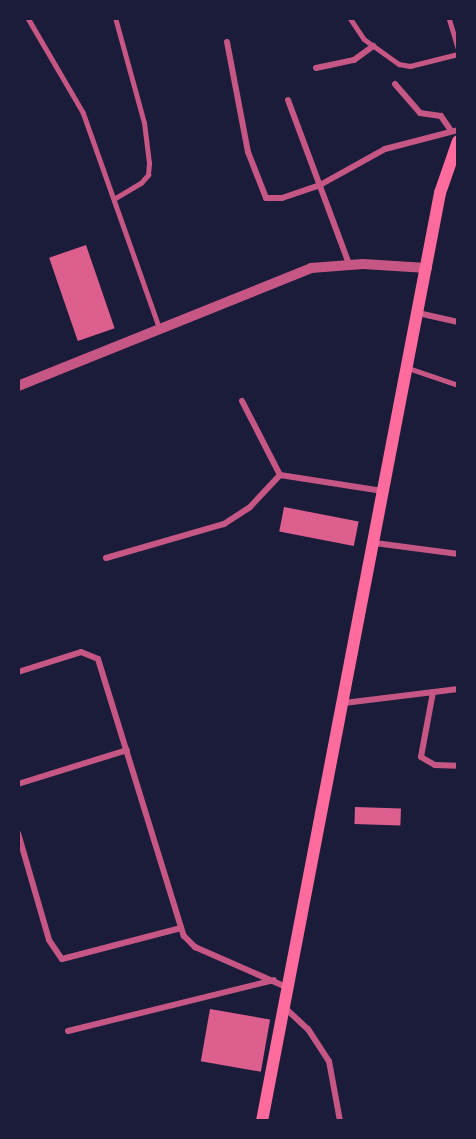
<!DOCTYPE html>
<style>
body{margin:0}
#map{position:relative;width:476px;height:1139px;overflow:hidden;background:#1b1b3a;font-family:"Asap Condensed",sans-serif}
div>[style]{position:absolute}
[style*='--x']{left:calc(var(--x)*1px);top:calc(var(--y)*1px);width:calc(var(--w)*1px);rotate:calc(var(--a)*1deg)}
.building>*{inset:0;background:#dd5f8e;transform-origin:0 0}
.service>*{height:4.5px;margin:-2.25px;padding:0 2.25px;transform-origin:2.25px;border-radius:2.25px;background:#c65784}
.minor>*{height:6px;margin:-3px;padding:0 3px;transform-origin:3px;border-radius:3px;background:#c65784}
.tertiary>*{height:10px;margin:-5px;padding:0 5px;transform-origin:5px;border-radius:5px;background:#c65784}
.secondary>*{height:12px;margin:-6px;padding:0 6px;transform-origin:6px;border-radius:6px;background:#ff6b9d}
span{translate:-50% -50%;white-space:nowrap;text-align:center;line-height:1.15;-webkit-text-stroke:5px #1b1b3a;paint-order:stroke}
.frame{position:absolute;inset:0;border:20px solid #1b1b3a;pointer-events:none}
</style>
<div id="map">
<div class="building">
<i style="left:86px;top:245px;width:88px;height:39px;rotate:71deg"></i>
<i style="left:284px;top:507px;width:76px;height:25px;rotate:11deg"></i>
<i style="left:355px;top:807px;width:46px;height:17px;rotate:2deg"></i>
<i style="left:210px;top:1009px;width:61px;height:53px;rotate:10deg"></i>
</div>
<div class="service">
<i style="--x:28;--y:18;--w:109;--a:59.7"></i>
<i style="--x:83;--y:112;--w:228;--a:70.5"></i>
<i style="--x:350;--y:18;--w:25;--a:56"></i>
<i style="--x:364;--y:39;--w:43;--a:35.5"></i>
<i style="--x:399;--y:64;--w:11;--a:10"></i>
<i style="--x:410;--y:66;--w:49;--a:-14"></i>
<i style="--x:449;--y:18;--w:31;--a:73"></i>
<i style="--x:114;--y:199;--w:31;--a:-31"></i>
<i style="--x:141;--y:183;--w:11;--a:-49"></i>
<i style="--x:148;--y:175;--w:12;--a:-85"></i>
<i style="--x:149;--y:163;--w:40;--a:-97.1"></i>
<i style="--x:144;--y:123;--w:109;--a:-105.4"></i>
<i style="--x:408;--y:368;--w:53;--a:18.8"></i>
</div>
<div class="minor">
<i style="--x:227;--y:42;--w:112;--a:79.2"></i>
<i style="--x:248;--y:152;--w:49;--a:68.6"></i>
<i style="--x:266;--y:198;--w:16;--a:0"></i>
<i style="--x:282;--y:198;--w:40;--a:-18.9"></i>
<i style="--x:320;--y:185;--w:74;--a:-29"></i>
<i style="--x:385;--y:149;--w:75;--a:-14.6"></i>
<i style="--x:316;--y:68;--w:39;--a:-12"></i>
<i style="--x:354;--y:60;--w:24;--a:-36"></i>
<i style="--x:395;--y:84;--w:38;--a:49"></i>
<i style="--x:420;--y:113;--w:21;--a:8"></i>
<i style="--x:441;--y:116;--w:18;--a:56"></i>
<i style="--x:288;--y:100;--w:175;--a:69.6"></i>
<i style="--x:418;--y:313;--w:41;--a:12.7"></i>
<i style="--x:242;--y:401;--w:83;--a:62.8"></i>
<i style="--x:375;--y:543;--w:84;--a:7.5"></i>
<i style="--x:106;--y:558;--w:123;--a:-16.1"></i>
<i style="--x:224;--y:524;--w:31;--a:-33"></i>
<i style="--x:250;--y:507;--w:44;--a:-46.8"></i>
<i style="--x:280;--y:475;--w:104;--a:8.8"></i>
<i style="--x:18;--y:672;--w:66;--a:-17.6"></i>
<i style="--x:81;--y:652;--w:18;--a:22"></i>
<i style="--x:98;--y:659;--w:290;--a:72.8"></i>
<i style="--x:184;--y:936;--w:16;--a:45"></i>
<i style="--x:195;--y:947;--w:99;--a:23.7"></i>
<i style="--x:433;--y:692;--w:66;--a:100.5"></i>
<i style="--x:421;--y:757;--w:16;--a:30"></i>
<i style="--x:435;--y:765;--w:23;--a:2"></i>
<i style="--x:344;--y:703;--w:115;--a:-7"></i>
<i style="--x:18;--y:784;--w:114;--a:-17.3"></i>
<i style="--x:18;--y:833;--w:111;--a:73.8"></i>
<i style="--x:49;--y:940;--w:23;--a:56"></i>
<i style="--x:62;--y:959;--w:123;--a:-14.6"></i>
<i style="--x:283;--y:1006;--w:34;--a:43"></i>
<i style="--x:308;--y:1029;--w:38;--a:57"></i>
<i style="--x:329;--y:1061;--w:61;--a:79.6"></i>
<i style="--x:68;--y:1031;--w:212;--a:-13.9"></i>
</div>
<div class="tertiary">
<i style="--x:18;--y:386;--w:316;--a:-21.9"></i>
<i style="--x:311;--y:268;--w:52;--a:-4.4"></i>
<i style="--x:363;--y:264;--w:64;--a:3.6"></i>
</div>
<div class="secondary">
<i style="--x:262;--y:1121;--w:945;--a:-79.14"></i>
<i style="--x:440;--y:193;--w:55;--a:-70.9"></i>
</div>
<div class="frame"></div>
</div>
